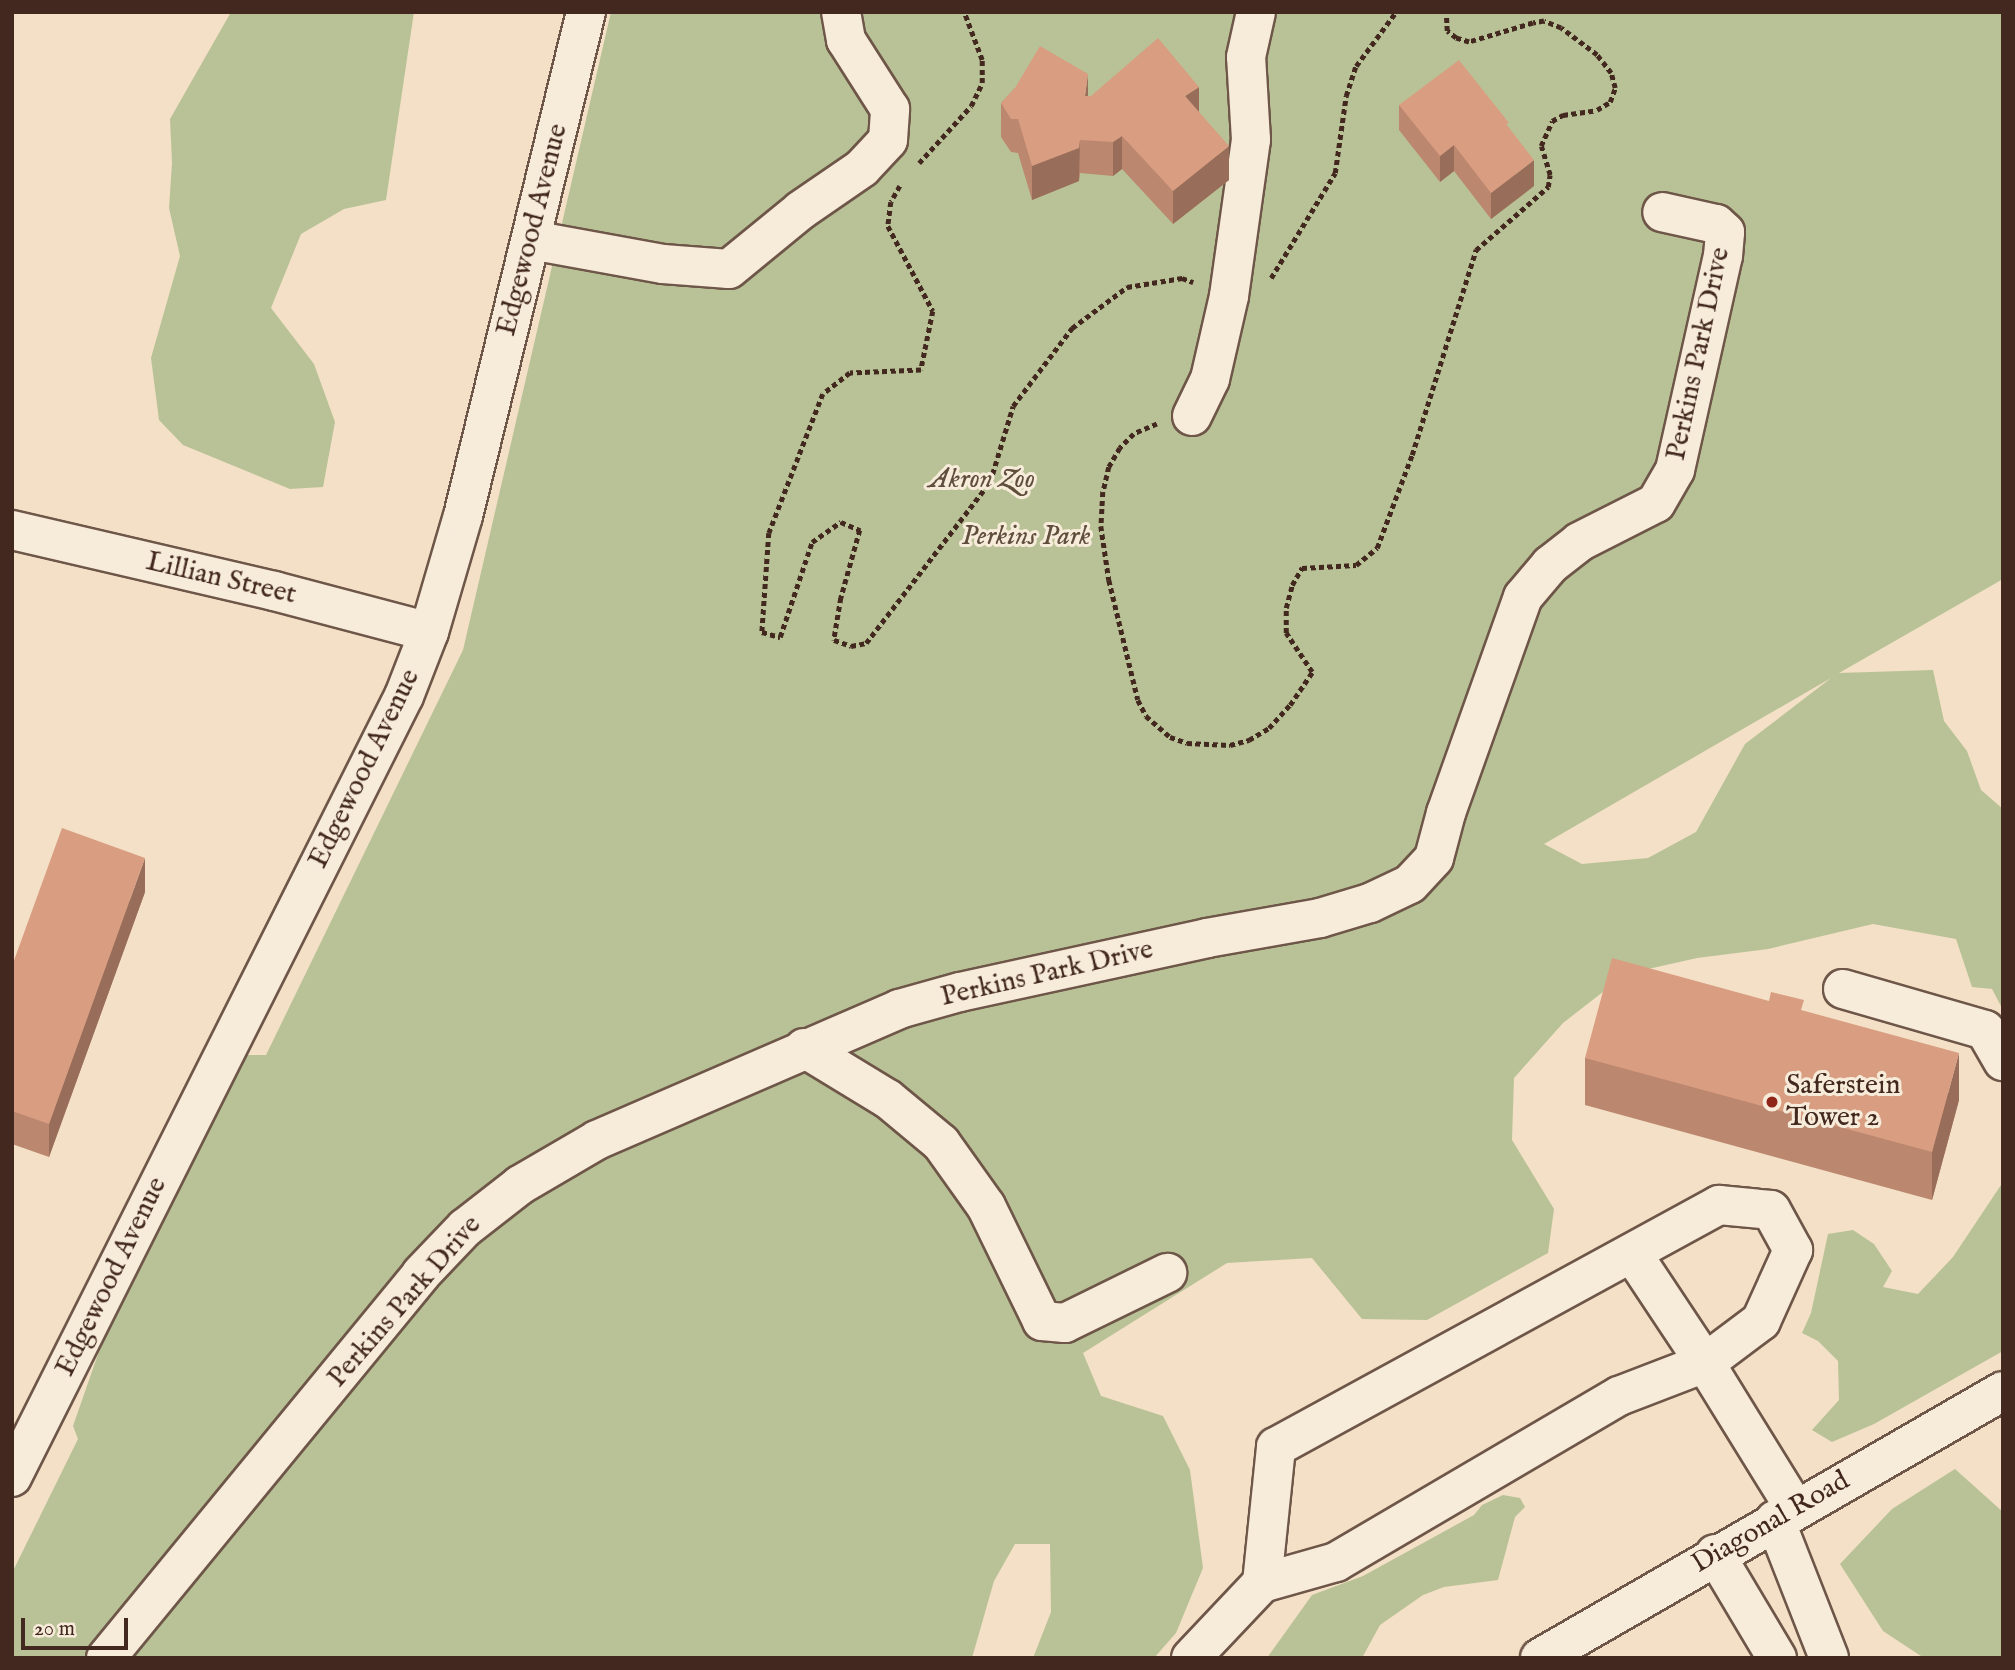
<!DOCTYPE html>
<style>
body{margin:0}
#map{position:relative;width:2015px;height:1670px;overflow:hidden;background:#f3e0c6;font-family:"IM FELL English",serif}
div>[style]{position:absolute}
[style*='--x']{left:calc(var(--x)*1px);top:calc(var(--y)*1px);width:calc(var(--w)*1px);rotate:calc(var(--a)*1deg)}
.green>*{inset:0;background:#b9c296}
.path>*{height:4.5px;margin-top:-2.25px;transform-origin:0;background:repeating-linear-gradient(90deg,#42281e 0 5px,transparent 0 8.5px)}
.roads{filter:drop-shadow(2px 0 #6e5648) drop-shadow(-2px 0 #6e5648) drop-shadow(0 2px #6e5648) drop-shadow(0 -2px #6e5648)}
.minor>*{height:38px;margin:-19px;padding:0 19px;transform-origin:19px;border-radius:19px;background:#f7ebda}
.wall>*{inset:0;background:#bb876f}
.shaded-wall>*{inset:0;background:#986e5a}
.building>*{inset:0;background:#d99d81}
.dots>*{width:19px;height:19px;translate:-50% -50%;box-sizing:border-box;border:4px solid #f7ebda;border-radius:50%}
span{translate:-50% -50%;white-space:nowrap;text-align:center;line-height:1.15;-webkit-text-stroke:6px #f7ebda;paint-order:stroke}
.street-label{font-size:28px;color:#42281e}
.park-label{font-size:28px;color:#604e3c;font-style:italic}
.poi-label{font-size:28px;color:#42281e}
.left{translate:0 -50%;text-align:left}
.frame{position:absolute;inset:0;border:14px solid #42281e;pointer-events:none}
.scale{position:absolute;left:21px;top:1618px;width:107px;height:32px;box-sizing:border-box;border:4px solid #42281e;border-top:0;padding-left:9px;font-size:21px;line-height:24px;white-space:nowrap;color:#42281e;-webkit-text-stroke:5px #f7ebda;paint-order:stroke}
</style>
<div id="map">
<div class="green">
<i style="clip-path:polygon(231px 12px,414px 12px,386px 200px,344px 209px,301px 234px,271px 308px,314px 364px,335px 422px,323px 487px,290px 489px,183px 445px,159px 420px,151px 358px,180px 256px,169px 208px,172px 163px,170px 119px)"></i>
<i style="clip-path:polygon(evenodd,611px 12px,2003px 12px,2003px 579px,1839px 673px,1933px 670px,1944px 721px,1967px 751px,1981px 790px,2003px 809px,2003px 1010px,1992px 989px,1972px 987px,1956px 939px,1873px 924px,1768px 949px,1697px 958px,1626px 974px,1563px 1023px,1514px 1078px,1512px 1140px,1554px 1209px,1548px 1253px,1427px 1320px,1362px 1319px,1312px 1258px,1227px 1263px,1083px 1353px,1101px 1396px,1163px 1416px,1190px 1470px,1203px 1568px,1176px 1633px,1154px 1658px,1033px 1658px,1051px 1612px,1050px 1544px,1015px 1544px,994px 1581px,972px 1658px,12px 1658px,12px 1573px,78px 1439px,73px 1426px,112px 1314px,229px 1080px,247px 1055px,266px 1055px,463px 650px,611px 12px,1831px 678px,1745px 744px,1696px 832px,1648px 858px,1582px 864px,1544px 844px,1831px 678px)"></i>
<i style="clip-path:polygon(2003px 1182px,2003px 1351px,1874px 1424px,1832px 1442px,1812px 1430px,1839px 1400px,1838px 1361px,1818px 1341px,1802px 1333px,1811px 1313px,1828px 1234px,1853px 1230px,1874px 1244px,1892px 1271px,1883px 1287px,1918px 1294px,1953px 1257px)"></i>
<i style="clip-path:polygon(1955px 1469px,2003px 1512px,2003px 1658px,1924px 1658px,1883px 1631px,1840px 1564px,1892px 1509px)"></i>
<i style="clip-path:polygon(1503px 1495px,1520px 1498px,1525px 1507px,1515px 1517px,1498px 1580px,1444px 1587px,1423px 1595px,1380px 1625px,1362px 1658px,1267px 1658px,1312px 1595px,1363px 1576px,1474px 1515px,1482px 1505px)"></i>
</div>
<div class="path">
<i style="--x:919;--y:163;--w:77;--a:-47.6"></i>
<i style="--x:971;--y:106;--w:25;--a:-64"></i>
<i style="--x:982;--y:83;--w:23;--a:-90"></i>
<i style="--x:982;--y:60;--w:51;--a:-110.6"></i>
<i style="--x:900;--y:186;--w:18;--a:119"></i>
<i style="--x:891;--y:202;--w:24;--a:97"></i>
<i style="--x:888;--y:226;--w:96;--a:62.1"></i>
<i style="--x:933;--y:311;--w:60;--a:101.5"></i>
<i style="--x:921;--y:370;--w:71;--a:177.6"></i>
<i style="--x:850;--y:373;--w:34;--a:142"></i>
<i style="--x:823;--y:394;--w:149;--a:111.2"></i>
<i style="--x:769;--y:533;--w:99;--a:94"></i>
<i style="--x:762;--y:632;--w:19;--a:16"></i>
<i style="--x:780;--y:637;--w:100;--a:-71.4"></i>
<i style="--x:812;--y:542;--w:35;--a:-35"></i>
<i style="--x:841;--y:522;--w:21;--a:23"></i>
<i style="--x:860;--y:530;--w:71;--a:105.6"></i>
<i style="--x:841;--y:598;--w:43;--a:99.5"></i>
<i style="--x:834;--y:640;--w:18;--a:19"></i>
<i style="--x:851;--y:646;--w:15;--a:-11"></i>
<i style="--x:866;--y:643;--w:203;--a:-52.4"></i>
<i style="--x:990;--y:482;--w:79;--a:-73.2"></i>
<i style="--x:1013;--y:406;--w:98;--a:-52.9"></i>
<i style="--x:1072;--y:328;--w:69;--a:-36.7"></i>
<i style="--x:1127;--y:287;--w:56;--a:-9.3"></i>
<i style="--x:1182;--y:278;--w:12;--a:20"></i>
<i style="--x:1271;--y:278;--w:123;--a:-58.6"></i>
<i style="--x:1335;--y:173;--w:78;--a:-81.9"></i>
<i style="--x:1346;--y:96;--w:32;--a:-72"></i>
<i style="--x:1356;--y:66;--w:67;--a:-53.5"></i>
<i style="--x:1157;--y:424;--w:25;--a:157"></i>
<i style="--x:1134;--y:434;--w:20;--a:135"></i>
<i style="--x:1120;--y:448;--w:22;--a:120"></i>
<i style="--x:1109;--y:467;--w:26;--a:103"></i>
<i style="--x:1103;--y:492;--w:34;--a:93"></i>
<i style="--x:1101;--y:526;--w:55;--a:81.6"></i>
<i style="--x:1109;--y:580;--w:123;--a:76.4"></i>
<i style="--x:1138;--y:700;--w:18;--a:63"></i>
<i style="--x:1146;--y:716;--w:32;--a:41"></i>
<i style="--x:1170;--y:737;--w:18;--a:19"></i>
<i style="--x:1187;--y:743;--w:43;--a:2.7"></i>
<i style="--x:1230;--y:745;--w:20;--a:-15"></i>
<i style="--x:1249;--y:740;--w:23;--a:-31"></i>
<i style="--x:1269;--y:728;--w:31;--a:-48"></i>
<i style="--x:1290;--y:705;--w:40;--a:-56"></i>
<i style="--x:1312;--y:672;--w:47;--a:-123.7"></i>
<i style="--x:1286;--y:633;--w:25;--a:-90"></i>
<i style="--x:1286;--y:608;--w:24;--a:-75"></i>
<i style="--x:1292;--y:585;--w:20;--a:-60"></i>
<i style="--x:1302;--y:568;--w:54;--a:-3.2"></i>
<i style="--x:1356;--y:565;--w:27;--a:-39"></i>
<i style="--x:1377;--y:548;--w:99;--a:-69.4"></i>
<i style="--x:1412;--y:455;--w:215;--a:-72.7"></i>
<i style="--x:1476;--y:250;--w:96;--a:-41.2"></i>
<i style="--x:1548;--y:187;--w:12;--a:-81"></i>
<i style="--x:1550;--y:175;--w:30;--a:-107"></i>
<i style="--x:1541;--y:146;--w:27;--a:-66"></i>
<i style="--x:1552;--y:121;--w:13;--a:-29"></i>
<i style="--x:1563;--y:115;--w:34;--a:-8"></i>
<i style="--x:1597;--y:110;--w:15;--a:-32"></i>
<i style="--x:1610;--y:102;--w:15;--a:-70"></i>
<i style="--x:1615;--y:88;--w:16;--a:-105"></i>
<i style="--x:1611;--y:73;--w:23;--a:-128"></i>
<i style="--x:1597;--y:55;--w:45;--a:-143.1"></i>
<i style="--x:1561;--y:28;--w:18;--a:-158"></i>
<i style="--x:1544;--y:21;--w:11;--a:170"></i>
<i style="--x:1533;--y:23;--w:67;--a:163.5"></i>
<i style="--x:1469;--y:42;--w:14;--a:-163"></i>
<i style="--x:1456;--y:38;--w:11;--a:-142"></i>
<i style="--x:1447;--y:31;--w:19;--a:-93"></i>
</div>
<div class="roads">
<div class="minor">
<i style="--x:531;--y:240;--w:134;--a:10.3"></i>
<i style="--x:663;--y:264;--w:66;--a:4.3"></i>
<i style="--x:729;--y:269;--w:93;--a:-39.3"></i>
<i style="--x:801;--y:210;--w:74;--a:-34.5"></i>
<i style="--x:862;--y:168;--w:38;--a:-47"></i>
<i style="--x:888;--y:140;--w:31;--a:-86"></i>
<i style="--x:890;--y:109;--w:82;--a:-122.5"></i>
<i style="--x:846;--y:40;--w:28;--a:-100"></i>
<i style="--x:1192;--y:416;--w:41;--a:-64.1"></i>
<i style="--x:1210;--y:379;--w:85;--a:-77.1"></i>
<i style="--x:1229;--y:296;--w:158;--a:-82"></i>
<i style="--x:1251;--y:140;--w:83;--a:-93.4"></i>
<i style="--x:1246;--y:57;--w:46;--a:-77.5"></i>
<i style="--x:12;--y:530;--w:269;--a:13.1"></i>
<i style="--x:274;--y:591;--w:160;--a:14.8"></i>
<i style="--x:1843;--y:989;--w:148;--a:16.1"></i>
<i style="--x:1985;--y:1030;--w:36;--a:60"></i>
<i style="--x:804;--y:1048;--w:98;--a:31.3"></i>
<i style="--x:888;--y:1099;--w:69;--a:39.7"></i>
<i style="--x:941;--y:1143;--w:77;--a:54.5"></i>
<i style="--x:986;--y:1206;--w:128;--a:64"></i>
<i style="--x:1042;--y:1321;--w:23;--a:5"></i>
<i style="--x:1065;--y:1323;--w:114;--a:-26.1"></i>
<i style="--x:12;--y:1477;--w:874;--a:-63.35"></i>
<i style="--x:404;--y:696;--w:69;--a:-68.7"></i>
<i style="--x:429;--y:632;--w:121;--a:-73.7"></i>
<i style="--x:463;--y:516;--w:519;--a:-76.29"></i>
<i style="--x:1775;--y:1520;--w:148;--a:68.6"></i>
<i style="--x:1715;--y:1554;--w:121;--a:59.2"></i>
<i style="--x:1262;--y:1583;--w:77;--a:-15.8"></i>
<i style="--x:1336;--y:1562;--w:328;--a:-30.4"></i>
<i style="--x:1619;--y:1396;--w:92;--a:-21"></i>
<i style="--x:1705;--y:1363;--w:132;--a:-123.6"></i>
<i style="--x:106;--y:1658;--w:497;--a:-50.6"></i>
<i style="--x:421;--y:1274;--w:64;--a:-46.3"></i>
<i style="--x:465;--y:1228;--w:70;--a:-38"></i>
<i style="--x:520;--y:1185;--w:89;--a:-30.3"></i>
<i style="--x:597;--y:1140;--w:329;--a:-23.4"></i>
<i style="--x:899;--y:1009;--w:63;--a:-15.6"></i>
<i style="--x:960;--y:992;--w:253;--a:-12.3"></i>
<i style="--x:1207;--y:938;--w:115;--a:-10"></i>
<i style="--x:1320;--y:918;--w:52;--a:-16.7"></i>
<i style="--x:1370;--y:903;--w:44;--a:-25.4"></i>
<i style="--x:1410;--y:884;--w:35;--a:-47"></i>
<i style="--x:1434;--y:858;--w:47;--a:-75.1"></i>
<i style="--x:1446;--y:813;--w:229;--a:-70.4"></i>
<i style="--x:1523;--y:597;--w:42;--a:-49.8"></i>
<i style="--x:1550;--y:565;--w:37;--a:-38"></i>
<i style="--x:1579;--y:542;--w:86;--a:-26.9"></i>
<i style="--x:1656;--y:503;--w:38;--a:-60"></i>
<i style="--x:1675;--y:470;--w:219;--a:-77.4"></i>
<i style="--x:1723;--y:256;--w:24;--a:-85"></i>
<i style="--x:1725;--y:232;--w:12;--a:-138"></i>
<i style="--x:1716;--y:224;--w:55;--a:-167.5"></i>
<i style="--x:1191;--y:1658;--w:103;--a:-46.6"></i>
<i style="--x:1262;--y:1583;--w:137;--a:-84.1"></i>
<i style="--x:1276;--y:1447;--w:505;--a:-28.65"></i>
<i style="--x:1719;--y:1205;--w:52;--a:5.5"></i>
<i style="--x:1771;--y:1210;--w:46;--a:61.2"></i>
<i style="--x:1793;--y:1250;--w:78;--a:114.3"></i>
<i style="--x:1761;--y:1321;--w:70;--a:143.1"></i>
<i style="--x:1705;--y:1363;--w:172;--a:58.3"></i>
<i style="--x:1540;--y:1658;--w:534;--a:-29.97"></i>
</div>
</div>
<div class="wall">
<i style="clip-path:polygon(1015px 88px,1088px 96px,1199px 112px,1229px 180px,1173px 224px,1122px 169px,1113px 176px,1080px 173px,1079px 181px,1032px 200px,1018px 153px,1011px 152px,1001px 137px,1001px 103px)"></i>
<i style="clip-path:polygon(1399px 105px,1534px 186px,1491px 219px,1454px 171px,1440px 182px,1399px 130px)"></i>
<i style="clip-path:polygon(145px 892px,49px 1157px,12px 1144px,12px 966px)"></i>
<i style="clip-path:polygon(1804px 1011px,1959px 1100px,1932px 1200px,1585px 1105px,1585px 1058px)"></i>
</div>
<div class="shaded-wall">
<i style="clip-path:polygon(1088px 74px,1088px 107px,1085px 96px)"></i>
<i style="clip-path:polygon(1199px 87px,1199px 121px,1185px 96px)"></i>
<i style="clip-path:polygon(1122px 136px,1122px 169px,1113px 176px,1113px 142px)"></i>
<i style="clip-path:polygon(1080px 140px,1079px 181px,1032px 200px,1032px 166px)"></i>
<i style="clip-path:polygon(1454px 145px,1454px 171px,1440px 182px,1440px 156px)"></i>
<i style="clip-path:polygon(1229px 146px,1229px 180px,1173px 224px,1173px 191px)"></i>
<i style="clip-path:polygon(1534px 160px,1534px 186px,1491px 219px,1491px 193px)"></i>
<i style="clip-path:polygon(145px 858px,145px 892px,49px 1157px,49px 1124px)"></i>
<i style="clip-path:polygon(1959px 1053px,1959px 1100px,1932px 1200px,1932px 1152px)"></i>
</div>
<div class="building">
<i style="clip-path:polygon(1158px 38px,1199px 87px,1185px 96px,1229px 146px,1173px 191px,1122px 136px,1113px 142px,1080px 140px,1079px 148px,1032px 166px,1018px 119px,1011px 119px,1001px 103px,1015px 88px,1040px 46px,1088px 74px,1085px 96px,1091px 96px)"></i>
<i style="clip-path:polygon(1459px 60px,1509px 123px,1506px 124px,1534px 160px,1491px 193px,1454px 145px,1440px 156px,1399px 105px)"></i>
<i style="clip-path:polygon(62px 828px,145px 858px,49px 1124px,12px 1111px,12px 966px)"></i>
<i style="clip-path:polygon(1612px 958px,1769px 1001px,1771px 992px,1804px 1000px,1801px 1010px,1959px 1053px,1932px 1152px,1585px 1058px)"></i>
</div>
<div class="dots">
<i style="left:1772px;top:1102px;background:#8f2418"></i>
</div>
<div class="street-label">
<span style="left:533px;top:230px;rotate:-76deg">Edgewood Avenue</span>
<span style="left:1699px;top:354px;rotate:-78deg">Perkins Park Drive</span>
<span style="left:221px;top:579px;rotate:13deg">Lillian Street</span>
<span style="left:365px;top:769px;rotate:-64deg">Edgewood Avenue</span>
<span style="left:1047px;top:974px;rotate:-13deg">Perkins Park Drive</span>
<span style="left:112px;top:1277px;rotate:-64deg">Edgewood Avenue</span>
<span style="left:405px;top:1302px;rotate:-49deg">Perkins Park Drive</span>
<span style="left:1771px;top:1523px;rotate:-30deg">Diagonal Road</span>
</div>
<div class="park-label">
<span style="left:982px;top:480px">Akron Zoo</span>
<span style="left:1026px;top:537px">Perkins Park</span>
</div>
<div class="poi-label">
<span class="left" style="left:1786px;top:1102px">Saferstein<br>Tower 2</span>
</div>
<div class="frame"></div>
<div class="scale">20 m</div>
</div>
